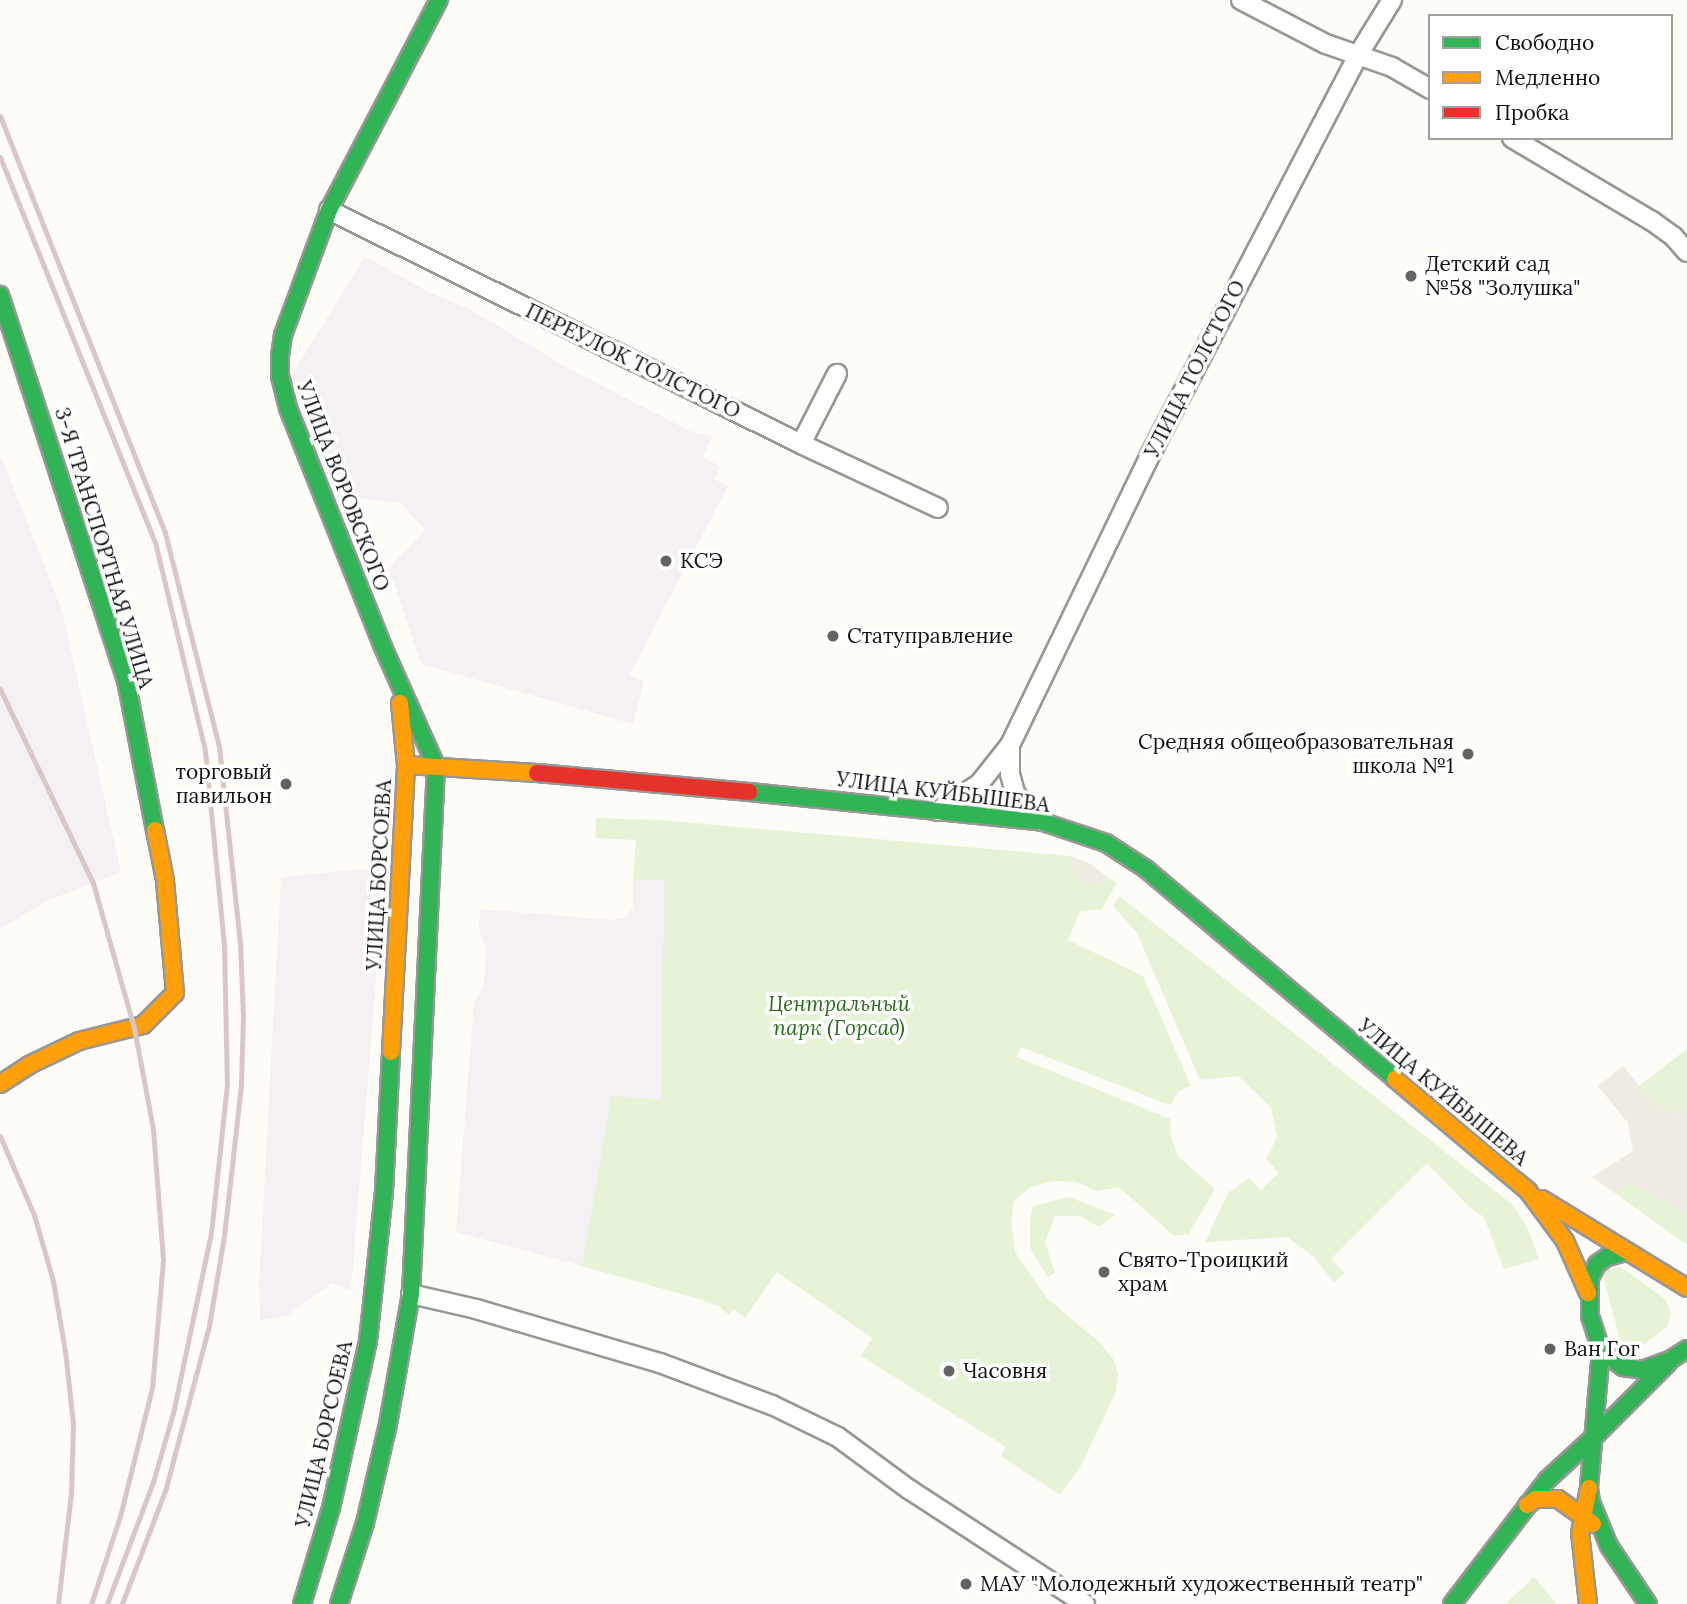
<!DOCTYPE html>
<meta charset="utf-8">
<style>
body{margin:0}
#map{position:relative;width:1687px;height:1604px;overflow:hidden;background:#fdfcf7;font-family:Lora,serif}
div>[style]{position:absolute}
[style*='--x']{left:calc(var(--x)*1px);top:calc(var(--y)*1px);width:calc(var(--w)*1px);rotate:calc(var(--a)*1deg)}
.industrial>*{inset:0;background:#f5f0f3}
.green>*{inset:0;background:#e6f3d6}
.plaza>*{inset:0;background:#edebe2}
.roads{filter:drop-shadow(2px 0 #979795) drop-shadow(-2px 0 #979795) drop-shadow(0 2px #979795) drop-shadow(0 -2px #979795)}
.street>*{height:18px;margin:-9px;padding:0 9px;transform-origin:9px;border-radius:9px;background:#fffffe}
.fast>*{height:16px;margin:-8px;padding:0 8px;transform-origin:8px;border-radius:8px;background:#30b455}
.slow>*{height:16px;margin:-8px;padding:0 8px;transform-origin:8px;border-radius:8px;background:#ff9f0a}
.jam>*{height:16px;margin:-8px;padding:0 8px;transform-origin:8px;border-radius:8px;background:#e5322d}
.rail>*{height:5px;margin:-2.5px;padding:0 2.5px;transform-origin:2.5px;border-radius:2.5px;background:#dac6c6}
.dots>*{width:19px;height:19px;translate:-50% -50%;box-sizing:border-box;border:4px solid #fff;border-radius:50%}
span{translate:-50% -50%;white-space:nowrap;text-align:center;line-height:1.15;-webkit-text-stroke:7px #fff;paint-order:stroke}
.poi-label{font-size:21px;color:#111}
.left{translate:0 -50%;text-align:left}
.right{translate:-100% -50%;text-align:right}
.street-label{font-size:21px;color:#111}
.park-label{font-size:21px;color:#2b6d1d;font-style:italic}
.legend{position:absolute;left:1428px;top:14px;width:245px;height:126px;box-sizing:border-box;background:#fff;border:2px solid #a0a0a0;margin:0;padding:9px 12px;list-style:none;font-size:21px;color:#111}
.legend li{display:flex;align-items:center;gap:14px;height:35px}
.legend b{width:35px;border:2px solid #a0a0a0}
</style>
<div id="map">
<div class="industrial">
<i style="clip-path:polygon(363px 259px,372px 260px,428px 292px,471px 310px,571px 370px,692px 432px,713px 436px,702px 457px,720px 466px,714px 479px,728px 486px,629px 676px,644px 681px,633px 724px,421px 664px,389px 568px,425px 530px,401px 503px,337px 496px,287px 383px)"></i>
<i style="clip-path:polygon(0 454px,62px 611px,121px 872px,47px 901px,0 929px)"></i>
<i style="clip-path:polygon(385px 867px,351px 1291px,332px 1283px,288px 1315px,260px 1320px,259px 1284px,281px 877px)"></i>
<i style="clip-path:polygon(633px 880px,664px 880px,661px 1100px,611px 1097px,582px 1266px,456px 1232px,474px 1002px,484px 986px,486px 949px,479px 929px,480px 909px,612px 920px,626px 917px,633px 907px)"></i>
</div>
<div class="green">
<i style="clip-path:polygon(596px 818px,659px 820px,1070px 856px,1075px 874px,1100px 884px,1109px 878px,1117px 883px,1102px 909px,1080px 911px,1068px 940px,1143px 976px,1191px 1086px,1179px 1091px,1170px 1105px,1021px 1047px,1016px 1057px,1170px 1119px,1171px 1137px,1178px 1156px,1215px 1189px,1189px 1234px,1174px 1236px,1119px 1187px,1097px 1191px,1076px 1182px,1053px 1181px,1031px 1187px,1014px 1201px,1011px 1222px,1015px 1252px,1046px 1297px,1100px 1343px,1114px 1360px,1118px 1374px,1116px 1391px,1081px 1466px,1060px 1495px,1001px 1456px,1006px 1447px,861px 1356px,872px 1338px,777px 1272px,745px 1318px,734px 1309px,729px 1315px,720px 1307px,702px 1300px,582px 1266px,611px 1096px,661px 1100px,664px 880px,633px 880px,636px 840px,595px 838px)"></i>
<i style="clip-path:polygon(1119px 896px,1513px 1205px,1527px 1227px,1539px 1259px,1504px 1269px,1484px 1217px,1469px 1207px,1427px 1163px,1331px 1259px,1345px 1273px,1334px 1282px,1314px 1257px,1287px 1237px,1205px 1242px,1228px 1193px,1249px 1178px,1261px 1190px,1279px 1173px,1266px 1159px,1277px 1137px,1271px 1107px,1238px 1076px,1200px 1080px,1137px 933px,1113px 906px)"></i>
<i style="clip-path:polygon(1687px 1049px,1687px 1096px,1679px 1115px,1654px 1104px,1639px 1086px)"></i>
<i style="clip-path:polygon(1630px 1183px,1687px 1214px,1687px 1245px,1612px 1191px)"></i>
<i style="clip-path:polygon(1069px 1197px,1115px 1215px,1099px 1227px,1080px 1216px,1055px 1216px,1045px 1242px,1055px 1273px,1048px 1277px,1030px 1248px,1030px 1218px,1033px 1206px)"></i>
<i style="clip-path:polygon(1621px 1267px,1665px 1299px,1671px 1313px,1667px 1327px,1635px 1351px,1626px 1350px,1620px 1339px,1603px 1276px,1604px 1270px)"></i>
<i style="clip-path:polygon(1534px 1577px,1557px 1604px,1505px 1604px)"></i>
</div>
<div class="plaza">
<i style="clip-path:polygon(1070px 856px,1091px 864px,1109px 878px,1095px 886px,1083px 884px,1075px 874px)"></i>
<i style="clip-path:polygon(1623px 1066px,1654px 1104px,1679px 1115px,1687px 1096px,1687px 1214px,1630px 1183px,1612px 1191px,1592px 1177px,1633px 1151px,1628px 1123px,1598px 1086px)"></i>
</div>
<div class="roads">
<div class="street">
<i style="--x:1241;--y:0;--w:96;--a:27.4"></i>
<i style="--x:1326;--y:44;--w:70;--a:19.2"></i>
<i style="--x:1392;--y:67;--w:44;--a:30.1"></i>
<i style="--x:1512;--y:138;--w:163;--a:30.7"></i>
<i style="--x:1652;--y:221;--w:26;--a:36"></i>
<i style="--x:1673;--y:236;--w:21;--a:49"></i>
<i style="--x:329;--y:210;--w:527;--a:26.37"></i>
<i style="--x:801;--y:444;--w:151;--a:25"></i>
<i style="--x:801;--y:444;--w:79;--a:-62.8"></i>
<i style="--x:1010;--y:745;--w:29;--a:90"></i>
<i style="--x:1010;--y:774;--w:20;--a:75"></i>
<i style="--x:1015;--y:793;--w:21;--a:53"></i>
<i style="--x:1028;--y:810;--w:18;--a:38"></i>
<i style="--x:938;--y:811;--w:49;--a:-33.4"></i>
<i style="--x:979;--y:784;--w:50;--a:-51.5"></i>
<i style="--x:1010;--y:745;--w:320;--a:-64.2"></i>
<i style="--x:1149;--y:457;--w:453;--a:-62.5"></i>
<i style="--x:1358;--y:55;--w:65;--a:-58.3"></i>
<i style="--x:411;--y:1294;--w:67;--a:13"></i>
<i style="--x:476;--y:1309;--w:192;--a:16.4"></i>
<i style="--x:660;--y:1363;--w:120;--a:20.6"></i>
<i style="--x:772;--y:1405;--w:73;--a:25.9"></i>
<i style="--x:838;--y:1437;--w:89;--a:36.4"></i>
<i style="--x:910;--y:1490;--w:209;--a:33.1"></i>
</div>
<div class="fast">
<i style="--x:0;--y:295;--w:405;--a:71.9"></i>
<i style="--x:126;--y:680;--w:153;--a:79.1"></i>
<i style="--x:436;--y:766;--w:130;--a:-114"></i>
<i style="--x:383;--y:647;--w:257;--a:-111.7"></i>
<i style="--x:288;--y:408;--w:32;--a:-104"></i>
<i style="--x:280;--y:377;--w:21;--a:-90"></i>
<i style="--x:280;--y:356;--w:21;--a:-82"></i>
<i style="--x:283;--y:335;--w:133;--a:-69.8"></i>
<i style="--x:329;--y:210;--w:237;--a:-62.4"></i>
<i style="--x:749;--y:792;--w:296;--a:5.8"></i>
<i style="--x:1043;--y:822;--w:66;--a:18.4"></i>
<i style="--x:1106;--y:843;--w:48;--a:33"></i>
<i style="--x:1146;--y:869;--w:326;--a:40.1"></i>
<i style="--x:1626;--y:1252;--w:20;--a:165"></i>
<i style="--x:1607;--y:1257;--w:12;--a:145"></i>
<i style="--x:1597;--y:1264;--w:16;--a:117"></i>
<i style="--x:1590;--y:1278;--w:38;--a:90"></i>
<i style="--x:1590;--y:1316;--w:36;--a:72"></i>
<i style="--x:1601;--y:1350;--w:28;--a:38"></i>
<i style="--x:1623;--y:1367;--w:19;--a:9"></i>
<i style="--x:1642;--y:1370;--w:30;--a:-20"></i>
<i style="--x:1670;--y:1360;--w:20;--a:-33"></i>
<i style="--x:1601;--y:1350;--w:139;--a:95"></i>
<i style="--x:1589;--y:1488;--w:14;--a:82"></i>
<i style="--x:1591;--y:1502;--w:48;--a:67.8"></i>
<i style="--x:1609;--y:1546;--w:70;--a:56.1"></i>
<i style="--x:1596;--y:1435;--w:102;--a:-45"></i>
<i style="--x:302;--y:1604;--w:100;--a:-73.2"></i>
<i style="--x:331;--y:1508;--w:171;--a:-77.5"></i>
<i style="--x:368;--y:1341;--w:151;--a:-83.9"></i>
<i style="--x:384;--y:1191;--w:139;--a:-87.1"></i>
<i style="--x:339;--y:1604;--w:85;--a:-72.2"></i>
<i style="--x:365;--y:1523;--w:102;--a:-76.9"></i>
<i style="--x:388;--y:1424;--w:132;--a:-80"></i>
<i style="--x:411;--y:1294;--w:529;--a:-87.29"></i>
<i style="--x:1452;--y:1604;--w:156;--a:-52.5"></i>
<i style="--x:1547;--y:1480;--w:67;--a:-42.6"></i>
</div>
<div class="slow">
<i style="--x:400;--y:703;--w:62;--a:84.5"></i>
<i style="--x:391;--y:1052;--w:287;--a:-87"></i>
<i style="--x:406;--y:765;--w:131;--a:3.5"></i>
<i style="--x:1395;--y:1079;--w:174;--a:40.1"></i>
<i style="--x:1528;--y:1191;--w:62;--a:53.5"></i>
<i style="--x:1565;--y:1241;--w:57;--a:66.1"></i>
<i style="--x:0;--y:1084;--w:35;--a:-33"></i>
<i style="--x:29;--y:1065;--w:55;--a:-25.6"></i>
<i style="--x:79;--y:1041;--w:66;--a:-14"></i>
<i style="--x:143;--y:1025;--w:45;--a:-45"></i>
<i style="--x:175;--y:993;--w:113;--a:-95.1"></i>
<i style="--x:165;--y:880;--w:51;--a:-101.3"></i>
<i style="--x:1542;--y:1199;--w:170;--a:31.5"></i>
<i style="--x:1527;--y:1505;--w:11;--a:-34"></i>
<i style="--x:1536;--y:1499;--w:22;--a:0"></i>
<i style="--x:1558;--y:1499;--w:43;--a:35.5"></i>
<i style="--x:1588;--y:1604;--w:71;--a:-96.4"></i>
<i style="--x:1580;--y:1533;--w:46;--a:-78.7"></i>
</div>
<div class="jam">
<i style="--x:537;--y:773;--w:213;--a:5.1"></i>
</div>
</div>
<div class="rail">
<i style="--x:0;--y:116;--w:448;--a:68.4"></i>
<i style="--x:165;--y:533;--w:221;--a:75.8"></i>
<i style="--x:219;--y:747;--w:196;--a:83.9"></i>
<i style="--x:240;--y:942;--w:74;--a:87.7"></i>
<i style="--x:243;--y:1016;--w:69;--a:91.7"></i>
<i style="--x:241;--y:1085;--w:152;--a:96.4"></i>
<i style="--x:224;--y:1236;--w:91;--a:99.5"></i>
<i style="--x:209;--y:1326;--w:168;--a:104.9"></i>
<i style="--x:166;--y:1488;--w:124;--a:110.8"></i>
<i style="--x:0;--y:157;--w:415;--a:68.1"></i>
<i style="--x:155;--y:542;--w:215;--a:76.5"></i>
<i style="--x:205;--y:751;--w:194;--a:84.4"></i>
<i style="--x:224;--y:944;--w:140;--a:88.8"></i>
<i style="--x:227;--y:1084;--w:150;--a:96.1"></i>
<i style="--x:211;--y:1233;--w:184;--a:101.9"></i>
<i style="--x:173;--y:1413;--w:72;--a:106.2"></i>
<i style="--x:153;--y:1482;--w:130;--a:110.7"></i>
<i style="--x:0;--y:689;--w:215;--a:64.4"></i>
<i style="--x:93;--y:883;--w:151;--a:74.2"></i>
<i style="--x:134;--y:1028;--w:103;--a:79.3"></i>
<i style="--x:153;--y:1129;--w:131;--a:85.6"></i>
<i style="--x:163;--y:1260;--w:128;--a:94.9"></i>
<i style="--x:152;--y:1388;--w:132;--a:104"></i>
<i style="--x:120;--y:1516;--w:93;--a:108.2"></i>
<i style="--x:0;--y:1136;--w:86;--a:66.7"></i>
<i style="--x:34;--y:1215;--w:69;--a:73.9"></i>
<i style="--x:53;--y:1281;--w:71;--a:80.3"></i>
<i style="--x:65;--y:1351;--w:72;--a:83.7"></i>
<i style="--x:73;--y:1423;--w:70;--a:91.6"></i>
<i style="--x:71;--y:1493;--w:112;--a:96.7"></i>
</div>
<div class="dots">
<i style="left:1411px;top:276px;background:#646362"></i>
<i style="left:666px;top:561px;background:#646362"></i>
<i style="left:833px;top:636px;background:#646362"></i>
<i style="left:1468px;top:754px;background:#646362"></i>
<i style="left:286px;top:784px;background:#646362"></i>
<i style="left:1104px;top:1272px;background:#646362"></i>
<i style="left:1550px;top:1349px;background:#646362"></i>
<i style="left:949px;top:1371px;background:#646362"></i>
<i style="left:966px;top:1584px;background:#646362"></i>
</div>
<div class="poi-label">
<span class="left" style="left:1425px;top:276px">Детский сад<br>№58 "Золушка"</span>
<span class="left" style="left:680px;top:561px">КСЭ</span>
<span class="left" style="left:847px;top:636px">Статуправление</span>
<span class="right" style="left:1454px;top:754px">Средняя общеобразовательная<br>школа №1</span>
<span class="right" style="left:272px;top:784px">торговый<br>павильон</span>
<span class="left" style="left:1118px;top:1272px">Свято-Троицкий<br>храм</span>
<span class="left" style="left:1564px;top:1349px">Ван Гог</span>
<span class="left" style="left:963px;top:1371px">Часовня</span>
<span class="left" style="left:980px;top:1584px">МАУ "Молодежный художественный театр"</span>
</div>
<div class="street-label">
<span style="left:633px;top:361px;rotate:26deg">ПЕРЕУЛОК ТОЛСТОГО</span>
<span style="left:1195px;top:369px;rotate:-63deg">УЛИЦА ТОЛСТОГО</span>
<span style="left:343px;top:486px;rotate:69deg">УЛИЦА ВОРОВСКОГО</span>
<span style="left:104px;top:548px;rotate:73deg">3-Я ТРАНСПОРТНАЯ УЛИЦА</span>
<span style="left:943px;top:792px;rotate:7deg">УЛИЦА КУЙБЫШЕВА</span>
<span style="left:379px;top:875px;rotate:-87deg">УЛИЦА БОРСОЕВА</span>
<span style="left:1443px;top:1092px;rotate:40deg">УЛИЦА КУЙБЫШЕВА</span>
<span style="left:324px;top:1434px;rotate:-77deg">УЛИЦА БОРСОЕВА</span>
</div>
<div class="park-label">
<span style="left:839px;top:1016px">Центральный<br>парк (Горсад)</span>
</div>
<ul class="legend">
<li><b style="height:9px;background:#30b455"></b>Свободно</li>
<li><b style="height:9px;background:#ff9f0a"></b>Медленно</li>
<li><b style="height:9px;background:#e5322d"></b>Пробка</li>
</ul>
</div>
